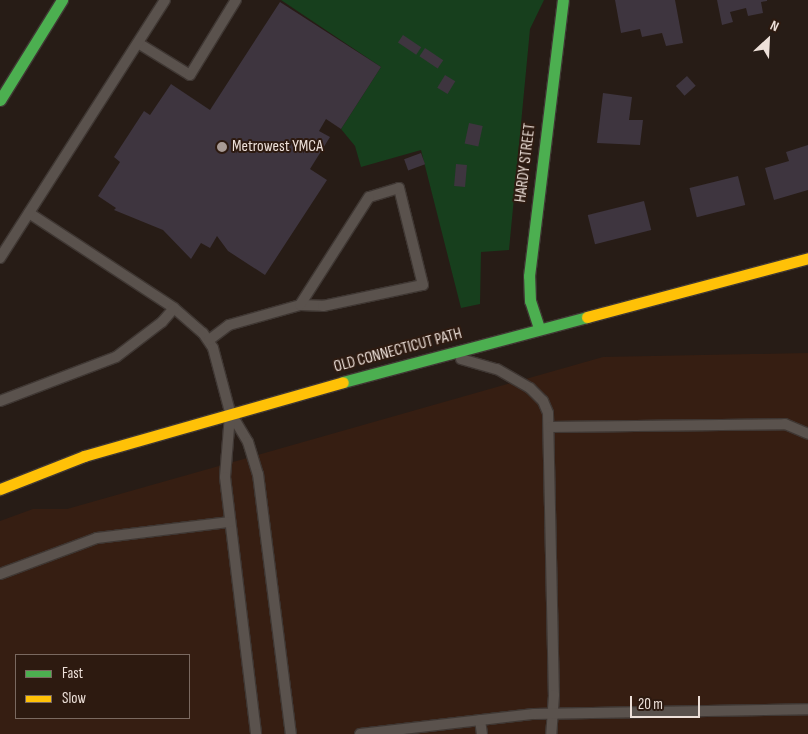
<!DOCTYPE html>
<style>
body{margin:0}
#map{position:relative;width:808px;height:734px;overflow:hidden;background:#271c16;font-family:"Sofia Sans Condensed",sans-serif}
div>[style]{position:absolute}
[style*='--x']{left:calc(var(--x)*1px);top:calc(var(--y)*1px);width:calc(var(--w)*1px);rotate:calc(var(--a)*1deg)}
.built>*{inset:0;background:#361e12}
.green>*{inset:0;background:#173f1d}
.building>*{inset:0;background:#3e353f;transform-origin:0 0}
.roads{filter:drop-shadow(1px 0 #3f3733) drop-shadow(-1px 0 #3f3733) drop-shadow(0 1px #3f3733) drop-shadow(0 -1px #3f3733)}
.lane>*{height:10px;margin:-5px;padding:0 5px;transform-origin:5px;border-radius:5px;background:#5a524d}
.fast>*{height:11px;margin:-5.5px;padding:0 5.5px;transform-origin:5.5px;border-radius:5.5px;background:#4caf50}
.slow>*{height:11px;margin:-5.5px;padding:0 5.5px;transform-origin:5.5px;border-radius:5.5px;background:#ffc107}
.dots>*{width:14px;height:14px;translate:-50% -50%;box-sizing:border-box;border:2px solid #2d1a10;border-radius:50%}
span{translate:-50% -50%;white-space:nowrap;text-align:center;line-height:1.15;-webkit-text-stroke:4px #2d1a10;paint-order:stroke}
.poi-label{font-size:16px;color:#ede0d9}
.left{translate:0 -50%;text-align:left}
.street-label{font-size:16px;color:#ede0d9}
.legend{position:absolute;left:15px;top:654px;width:175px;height:65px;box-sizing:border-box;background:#2d1a10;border:1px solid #7a6960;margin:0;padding:6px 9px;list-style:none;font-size:15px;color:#ede0d9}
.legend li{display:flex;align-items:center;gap:10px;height:25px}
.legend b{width:25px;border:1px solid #7a6960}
.north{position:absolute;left:743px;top:15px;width:50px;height:50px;-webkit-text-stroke:4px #2d1a10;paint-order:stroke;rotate:25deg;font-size:14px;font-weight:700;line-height:20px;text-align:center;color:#ede0d9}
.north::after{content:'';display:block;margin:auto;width:18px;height:22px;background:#ede0d9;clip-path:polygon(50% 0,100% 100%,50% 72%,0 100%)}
.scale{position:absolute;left:630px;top:696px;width:70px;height:22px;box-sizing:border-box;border:2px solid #ede0d9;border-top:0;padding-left:6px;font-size:15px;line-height:18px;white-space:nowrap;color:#ede0d9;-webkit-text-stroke:4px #2d1a10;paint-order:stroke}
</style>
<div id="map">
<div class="built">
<i style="clip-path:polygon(evenodd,808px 353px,808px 734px,0 734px,0 521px,33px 509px,67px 509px,603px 357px,808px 353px,16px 655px,189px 655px,189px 718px,16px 718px,16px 655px)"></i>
</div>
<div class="green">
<i style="clip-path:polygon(281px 0,544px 0,530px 29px,509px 250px,481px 252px,480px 304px,461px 308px,421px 150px,361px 167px,355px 146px,341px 129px,381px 67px)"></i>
</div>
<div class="building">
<i style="clip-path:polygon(615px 0,675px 0,683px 43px,666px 46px,662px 33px,642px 37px,640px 29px,621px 33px)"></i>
<i style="clip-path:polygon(717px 0,767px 0,767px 1px,761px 2px,763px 13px,748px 16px,746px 8px,730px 12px,733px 22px,722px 25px)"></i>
<i style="clip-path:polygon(280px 2px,381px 67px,341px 129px,326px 119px,319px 131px,330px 137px,310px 169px,327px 180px,265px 275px,228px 251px,217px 236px,210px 248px,201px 243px,191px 259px,163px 230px,114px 210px,116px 208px,98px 196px,120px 162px,114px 157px,144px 111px,150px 115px,171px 84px,210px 110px)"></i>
<i style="left:403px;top:35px;width:22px;height:9px;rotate:34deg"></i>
<i style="left:425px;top:48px;width:22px;height:10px;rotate:34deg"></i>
<i style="left:445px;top:75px;width:12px;height:15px;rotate:31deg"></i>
<i style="left:687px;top:76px;width:13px;height:15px;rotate:48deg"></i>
<i style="clip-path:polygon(603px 93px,632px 97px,629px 120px,643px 120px,640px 145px,597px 143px)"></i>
<i style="left:469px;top:123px;width:14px;height:21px;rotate:12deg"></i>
<i style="clip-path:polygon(808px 145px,808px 190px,774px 200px,765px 168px,789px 161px,786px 152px)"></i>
<i style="left:421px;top:153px;width:12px;height:18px;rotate:70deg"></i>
<i style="left:456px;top:164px;width:11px;height:22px;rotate:5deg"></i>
<i style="left:738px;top:176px;width:30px;height:50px;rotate:76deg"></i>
<i style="left:644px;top:201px;width:30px;height:58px;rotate:76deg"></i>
</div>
<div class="roads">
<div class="lane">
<i style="--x:138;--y:43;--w:61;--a:31.6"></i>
<i style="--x:190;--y:75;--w:88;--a:-58.5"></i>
<i style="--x:29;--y:213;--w:173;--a:33.2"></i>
<i style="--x:174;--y:308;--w:38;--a:41"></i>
<i style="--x:203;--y:333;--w:18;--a:56"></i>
<i style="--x:213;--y:348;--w:66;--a:75.1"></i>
<i style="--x:230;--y:412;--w:35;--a:59"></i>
<i style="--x:248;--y:442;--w:34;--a:73"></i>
<i style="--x:258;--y:474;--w:262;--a:82.8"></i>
<i style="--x:0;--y:258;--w:306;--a:-57.4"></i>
<i style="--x:209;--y:340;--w:25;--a:-37"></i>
<i style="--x:229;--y:325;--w:74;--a:-15.7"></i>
<i style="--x:300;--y:305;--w:23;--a:2"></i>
<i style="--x:323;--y:306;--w:102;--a:-11.9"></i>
<i style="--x:423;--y:285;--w:100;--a:-103.9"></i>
<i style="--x:399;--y:188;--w:31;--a:163"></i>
<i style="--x:369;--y:197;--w:128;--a:122.6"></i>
<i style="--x:461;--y:359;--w:37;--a:16"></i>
<i style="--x:497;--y:369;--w:38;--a:30"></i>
<i style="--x:530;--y:388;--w:18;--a:45"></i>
<i style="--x:543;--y:401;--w:13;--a:67"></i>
<i style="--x:548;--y:413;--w:282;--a:88.8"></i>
<i style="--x:554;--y:695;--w:39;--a:94"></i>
<i style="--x:0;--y:401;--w:124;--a:-20.8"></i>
<i style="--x:116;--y:357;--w:58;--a:-37.3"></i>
<i style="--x:162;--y:322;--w:18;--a:-49"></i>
<i style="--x:230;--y:415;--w:62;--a:94.6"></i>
<i style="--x:225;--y:477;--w:259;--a:83.1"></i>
<i style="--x:550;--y:427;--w:235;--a:-0.7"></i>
<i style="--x:785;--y:424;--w:25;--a:23"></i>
<i style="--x:0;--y:574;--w:103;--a:-20.4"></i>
<i style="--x:97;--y:538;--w:134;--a:-6.9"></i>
<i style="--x:480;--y:720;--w:14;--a:82"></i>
<i style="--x:360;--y:734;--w:175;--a:-6.6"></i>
<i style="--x:534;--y:714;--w:274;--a:-1"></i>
</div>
<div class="fast">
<i style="--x:0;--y:100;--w:118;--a:-58.2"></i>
<i style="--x:539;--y:328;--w:28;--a:-108"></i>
<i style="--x:530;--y:301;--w:25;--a:-92"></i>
<i style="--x:529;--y:276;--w:278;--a:-83"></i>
<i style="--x:343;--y:382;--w:253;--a:-14.9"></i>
</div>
<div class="slow">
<i style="--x:587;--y:317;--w:229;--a:-14.9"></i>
<i style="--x:0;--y:489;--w:90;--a:-21.4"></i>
<i style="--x:84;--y:456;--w:269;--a:-15.9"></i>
</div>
</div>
<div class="dots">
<i style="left:222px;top:147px;background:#a89b95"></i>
</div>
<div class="poi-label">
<span class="left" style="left:232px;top:147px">Metrowest YMCA</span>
</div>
<div class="street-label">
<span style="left:526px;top:163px;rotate:-83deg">HARDY STREET</span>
<span style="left:398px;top:351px;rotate:-15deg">OLD CONNECTICUT PATH</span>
</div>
<ul class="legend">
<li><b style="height:6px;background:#4caf50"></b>Fast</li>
<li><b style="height:6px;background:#ffc107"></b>Slow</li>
</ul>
<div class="north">N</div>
<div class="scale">20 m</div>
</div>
